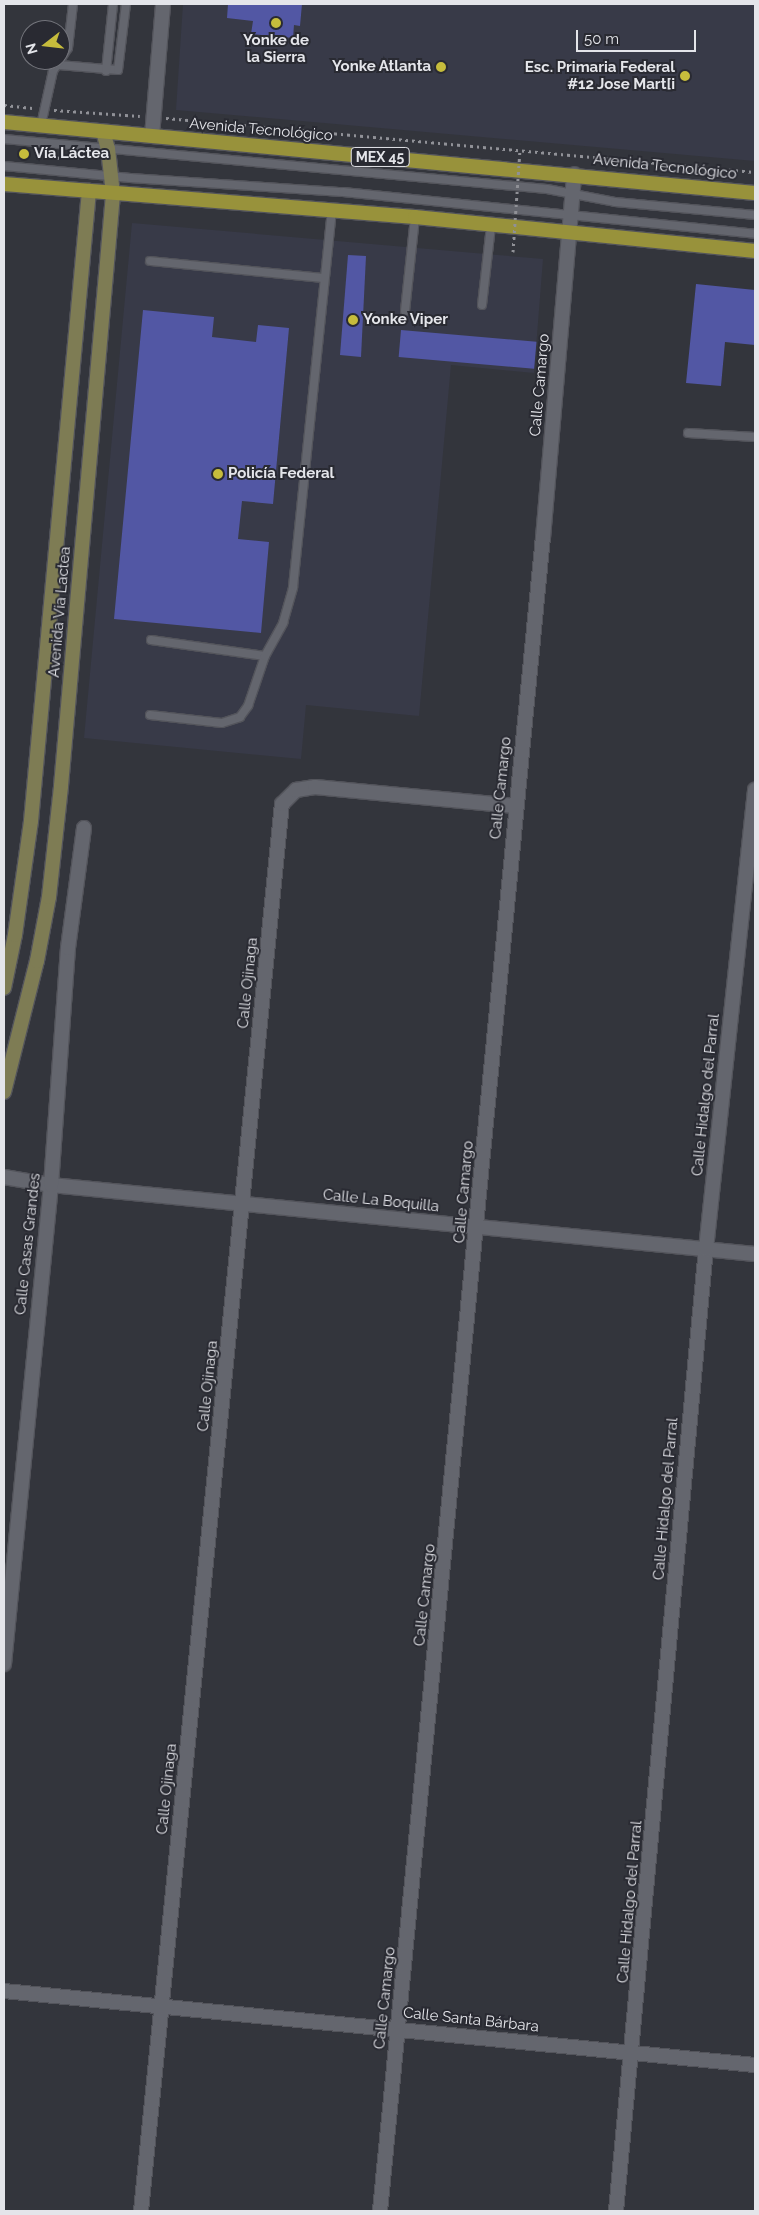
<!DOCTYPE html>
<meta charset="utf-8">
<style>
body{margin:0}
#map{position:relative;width:759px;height:2215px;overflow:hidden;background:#33353c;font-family:Raleway,sans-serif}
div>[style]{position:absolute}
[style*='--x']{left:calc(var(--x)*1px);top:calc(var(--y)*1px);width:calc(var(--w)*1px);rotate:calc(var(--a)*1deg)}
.built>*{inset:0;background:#383a48}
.building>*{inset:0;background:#5257a4;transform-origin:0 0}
.path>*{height:3px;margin-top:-1.5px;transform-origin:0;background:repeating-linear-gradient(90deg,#909197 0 2.5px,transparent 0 6.5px)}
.roads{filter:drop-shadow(1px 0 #53545b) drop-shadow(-1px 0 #53545b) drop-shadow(0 1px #53545b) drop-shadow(0 -1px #53545b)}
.service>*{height:8px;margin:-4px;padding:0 4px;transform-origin:4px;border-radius:4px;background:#64666e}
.minor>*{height:14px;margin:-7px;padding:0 7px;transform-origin:7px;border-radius:7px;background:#64666e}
.tertiary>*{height:14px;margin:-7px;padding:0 7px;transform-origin:7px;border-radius:7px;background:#64666e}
.secondary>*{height:14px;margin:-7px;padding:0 7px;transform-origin:7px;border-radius:7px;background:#7e7c54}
.primary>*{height:14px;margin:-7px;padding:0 7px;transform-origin:7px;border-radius:7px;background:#98923b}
.path-bridge>*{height:3px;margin-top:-1.5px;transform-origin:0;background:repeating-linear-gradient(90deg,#909197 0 2.5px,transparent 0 6.5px)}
.dots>*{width:14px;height:14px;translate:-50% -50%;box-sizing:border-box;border:2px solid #292a32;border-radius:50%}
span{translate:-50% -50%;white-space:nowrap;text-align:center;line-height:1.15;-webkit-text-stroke:4px #292a32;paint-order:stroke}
.shield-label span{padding:1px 4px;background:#292a32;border:1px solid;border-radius:4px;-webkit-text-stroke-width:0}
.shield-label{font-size:14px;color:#e4e5ea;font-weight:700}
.poi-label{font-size:15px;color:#e4e5ea;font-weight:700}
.right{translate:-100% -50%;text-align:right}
.left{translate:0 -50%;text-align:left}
.street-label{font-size:15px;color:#e4e5ea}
.frame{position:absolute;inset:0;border:5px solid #e4e5ea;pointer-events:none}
.north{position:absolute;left:20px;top:20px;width:50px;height:50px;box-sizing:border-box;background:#292a32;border:1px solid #74757c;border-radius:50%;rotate:254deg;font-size:14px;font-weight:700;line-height:20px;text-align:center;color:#e4e5ea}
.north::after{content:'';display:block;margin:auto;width:18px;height:22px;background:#c6bc3c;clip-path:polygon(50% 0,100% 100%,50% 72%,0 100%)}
.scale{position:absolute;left:576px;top:30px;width:120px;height:22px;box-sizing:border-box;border:2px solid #e4e5ea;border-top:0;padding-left:6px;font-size:15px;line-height:18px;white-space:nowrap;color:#e4e5ea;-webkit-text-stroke:4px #292a32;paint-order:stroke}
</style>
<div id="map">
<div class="built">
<i style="clip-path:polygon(183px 4px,755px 4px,755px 161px,176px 110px)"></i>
<i style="clip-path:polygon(132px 223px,543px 259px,534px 373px,451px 365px,419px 716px,306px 705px,301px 759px,84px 738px)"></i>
</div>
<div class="building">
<i style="clip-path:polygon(228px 4px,302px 4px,300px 26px,294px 25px,293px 38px,251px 34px,253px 21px,227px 18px)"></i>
<i style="clip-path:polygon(348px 255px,366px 256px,361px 357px,340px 355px)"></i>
<i style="clip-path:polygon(696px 284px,755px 290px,755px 345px,725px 342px,721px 386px,686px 383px)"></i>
<i style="clip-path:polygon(143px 310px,214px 317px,212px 337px,256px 342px,258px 325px,289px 328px,273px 504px,242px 501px,238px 539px,269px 542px,261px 633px,114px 619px)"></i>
<i style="left:401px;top:330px;width:136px;height:27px;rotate:5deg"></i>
</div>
<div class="path">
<i style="--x:4;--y:105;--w:31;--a:6"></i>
<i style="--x:54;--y:110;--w:86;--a:4"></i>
<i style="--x:166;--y:118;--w:591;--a:5.24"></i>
<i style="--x:44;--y:156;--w:17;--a:7"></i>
</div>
<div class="roads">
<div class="service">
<i style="--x:59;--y:65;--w:59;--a:4.8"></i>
<i style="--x:118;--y:70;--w:66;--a:-83.1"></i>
<i style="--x:106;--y:71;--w:67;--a:-84"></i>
<i style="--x:41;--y:125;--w:55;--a:-77.5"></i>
<i style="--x:53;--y:71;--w:27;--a:-57"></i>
<i style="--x:68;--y:48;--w:44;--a:-83.5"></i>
<i style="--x:4;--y:139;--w:545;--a:5.26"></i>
<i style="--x:547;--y:189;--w:69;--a:10.8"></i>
<i style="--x:615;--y:202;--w:141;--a:5.3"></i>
<i style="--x:4;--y:166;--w:127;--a:5.4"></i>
<i style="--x:130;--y:178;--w:213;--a:3.8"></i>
<i style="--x:343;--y:192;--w:414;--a:5.8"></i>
<i style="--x:150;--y:261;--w:175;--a:5.6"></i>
<i style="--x:482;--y:305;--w:80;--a:-83.5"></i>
<i style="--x:405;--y:311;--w:95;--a:-83.9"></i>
<i style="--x:688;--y:433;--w:67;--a:3.4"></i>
<i style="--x:151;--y:640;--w:115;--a:8"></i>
<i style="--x:150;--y:715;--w:72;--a:6.3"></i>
<i style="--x:222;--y:723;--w:19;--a:-18"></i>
<i style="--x:240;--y:717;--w:14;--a:-54"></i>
<i style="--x:248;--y:706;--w:53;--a:-71.2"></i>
<i style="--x:265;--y:656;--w:38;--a:-61"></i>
<i style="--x:283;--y:623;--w:37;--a:-74"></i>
<i style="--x:293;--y:587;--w:379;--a:-84.1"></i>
</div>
<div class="minor">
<i style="--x:4;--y:1177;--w:48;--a:9.7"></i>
<i style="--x:51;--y:1185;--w:707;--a:5.6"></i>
<i style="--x:4;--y:1664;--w:481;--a:-84.4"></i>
<i style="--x:51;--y:1185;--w:238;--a:-85.9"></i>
<i style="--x:68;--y:948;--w:121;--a:-82.4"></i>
<i style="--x:4;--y:1991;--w:755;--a:5.63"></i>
<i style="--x:141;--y:2211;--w:1414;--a:-84.28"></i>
<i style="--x:282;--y:804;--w:20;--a:-45"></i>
<i style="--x:296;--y:790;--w:19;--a:-9"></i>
<i style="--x:315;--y:787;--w:201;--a:5.4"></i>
<i style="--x:380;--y:2211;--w:1681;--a:-84.44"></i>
<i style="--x:543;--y:538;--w:365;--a:-85.1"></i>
<i style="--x:616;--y:2211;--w:966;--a:-84.66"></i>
<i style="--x:706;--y:1249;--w:462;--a:-83.9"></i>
</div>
<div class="tertiary">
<i style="--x:152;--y:136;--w:132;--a:-85.2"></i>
</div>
<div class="secondary">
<i style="--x:4;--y:988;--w:54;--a:-78.3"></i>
<i style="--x:15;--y:935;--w:115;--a:-82"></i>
<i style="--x:31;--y:821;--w:633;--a:-84.74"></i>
<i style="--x:4;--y:1092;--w:135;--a:-75.9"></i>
<i style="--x:37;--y:961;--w:65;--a:-79.4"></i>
<i style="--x:49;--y:897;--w:112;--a:-83.8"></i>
<i style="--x:61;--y:786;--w:594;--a:-84.98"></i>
<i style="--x:113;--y:194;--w:45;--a:-96.3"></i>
<i style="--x:108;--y:149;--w:18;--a:-106"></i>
</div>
<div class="primary">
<i style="--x:4;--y:122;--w:754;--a:5.4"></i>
<i style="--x:4;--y:184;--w:412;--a:4.6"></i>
<i style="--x:415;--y:217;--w:342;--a:5.7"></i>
</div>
</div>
<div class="path-bridge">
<i style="--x:513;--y:252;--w:103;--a:-86.1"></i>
</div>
<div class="dots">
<i style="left:276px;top:23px;background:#c6bc3c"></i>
<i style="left:441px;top:67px;background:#c6bc3c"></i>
<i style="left:685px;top:76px;background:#c6bc3c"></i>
<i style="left:24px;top:154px;background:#c6bc3c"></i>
<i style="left:353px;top:320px;background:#c6bc3c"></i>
<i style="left:218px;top:474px;background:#c6bc3c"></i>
</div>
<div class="shield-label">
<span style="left:380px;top:157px">MEX 45</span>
</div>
<div class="poi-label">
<span style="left:276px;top:49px">Yonke de<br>la Sierra</span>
<span class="right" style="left:431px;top:67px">Yonke Atlanta</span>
<span class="right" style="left:675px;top:76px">Esc. Primaria Federal<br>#12 Jose Mart[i</span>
<span class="left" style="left:34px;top:154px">Vía Láctea</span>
<span class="left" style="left:363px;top:320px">Yonke Viper</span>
<span class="left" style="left:228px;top:474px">Policía Federal</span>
</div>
<div class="street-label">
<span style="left:261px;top:130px;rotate:5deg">Avenida Tecnológico</span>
<span style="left:665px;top:167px;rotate:6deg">Avenida Tecnológico</span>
<span style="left:540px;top:385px;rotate:-85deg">Calle Camargo</span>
<span style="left:60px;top:612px;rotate:-85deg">Avenida Via Lactea</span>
<span style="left:501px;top:788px;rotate:-84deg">Calle Camargo</span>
<span style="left:248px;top:983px;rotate:-84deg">Calle Ojinaga</span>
<span style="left:706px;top:1095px;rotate:-84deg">Calle Hidalgo del Parral</span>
<span style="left:464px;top:1192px;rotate:-85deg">Calle Camargo</span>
<span style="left:381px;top:1201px;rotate:6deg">Calle La Boquilla</span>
<span style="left:28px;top:1244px;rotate:-84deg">Calle Casas Grandes</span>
<span style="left:208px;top:1386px;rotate:-84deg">Calle Ojinaga</span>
<span style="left:666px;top:1499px;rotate:-85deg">Calle Hidalgo del Parral</span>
<span style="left:425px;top:1595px;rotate:-84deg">Calle Camargo</span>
<span style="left:167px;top:1789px;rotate:-84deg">Calle Ojinaga</span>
<span style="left:630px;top:1902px;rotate:-85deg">Calle Hidalgo del Parral</span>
<span style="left:385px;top:1998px;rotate:-84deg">Calle Camargo</span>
<span style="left:471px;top:2020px;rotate:6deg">Calle Santa Bárbara</span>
</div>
<div class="frame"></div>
<div class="north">N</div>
<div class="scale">50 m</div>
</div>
